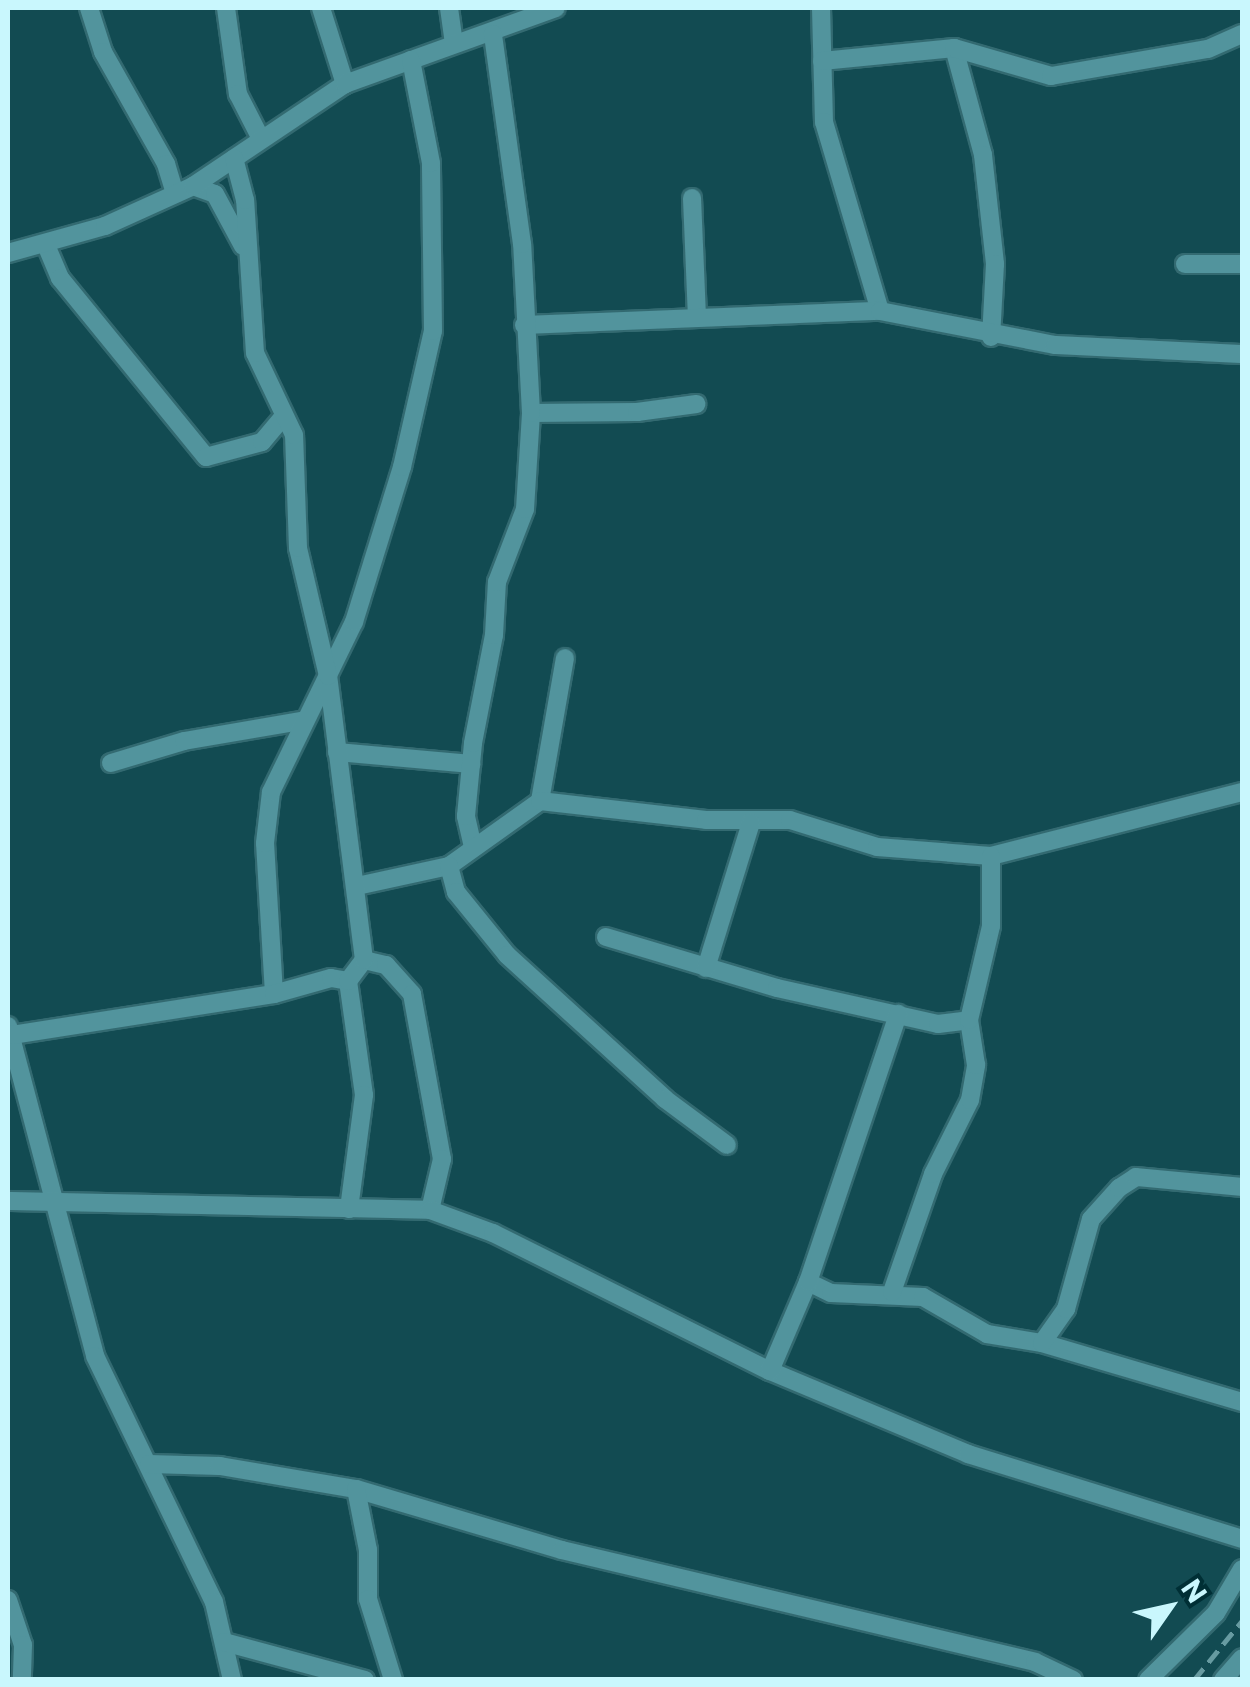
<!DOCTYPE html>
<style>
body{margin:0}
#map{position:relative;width:1250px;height:1687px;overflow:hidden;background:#124b52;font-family:Commissioner,sans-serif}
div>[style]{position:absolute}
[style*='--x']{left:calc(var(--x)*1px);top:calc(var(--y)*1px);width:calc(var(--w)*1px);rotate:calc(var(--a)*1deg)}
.roads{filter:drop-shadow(2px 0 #336a71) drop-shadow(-2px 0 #336a71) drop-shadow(0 2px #336a71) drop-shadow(0 -2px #336a71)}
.street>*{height:18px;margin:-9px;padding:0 9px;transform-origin:9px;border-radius:9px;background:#52949d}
.rail>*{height:5px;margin-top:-2.5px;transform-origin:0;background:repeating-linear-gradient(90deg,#679ba1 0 15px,transparent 0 23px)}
span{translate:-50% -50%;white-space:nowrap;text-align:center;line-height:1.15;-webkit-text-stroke:8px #002f35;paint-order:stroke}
.frame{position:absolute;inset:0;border:10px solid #c9f7fd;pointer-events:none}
.north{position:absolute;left:1120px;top:1557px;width:100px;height:100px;-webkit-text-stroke:8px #002f35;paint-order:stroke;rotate:56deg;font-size:28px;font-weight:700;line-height:40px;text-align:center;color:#c9f7fd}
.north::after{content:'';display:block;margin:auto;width:35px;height:45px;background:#c9f7fd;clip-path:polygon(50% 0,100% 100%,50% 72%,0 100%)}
</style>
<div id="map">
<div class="roads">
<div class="street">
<i style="--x:89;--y:8;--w:46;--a:72.3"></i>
<i style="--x:103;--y:52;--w:129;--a:60.6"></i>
<i style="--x:166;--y:164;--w:28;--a:73"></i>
<i style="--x:226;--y:8;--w:87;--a:82.1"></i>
<i style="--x:238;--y:94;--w:48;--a:62.9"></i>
<i style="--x:321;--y:8;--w:80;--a:72.5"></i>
<i style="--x:449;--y:8;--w:35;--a:82"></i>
<i style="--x:821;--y:8;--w:114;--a:88.5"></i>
<i style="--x:824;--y:122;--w:197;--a:73.5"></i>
<i style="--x:954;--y:48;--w:111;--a:74.8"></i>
<i style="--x:983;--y:155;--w:110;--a:83.7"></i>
<i style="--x:995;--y:264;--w:73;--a:93.1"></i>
<i style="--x:822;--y:61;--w:133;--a:-5.6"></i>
<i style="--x:954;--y:48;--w:101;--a:16.1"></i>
<i style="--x:1051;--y:76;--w:159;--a:-9.8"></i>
<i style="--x:1208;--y:49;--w:37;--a:-24"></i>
<i style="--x:193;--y:186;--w:23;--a:20"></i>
<i style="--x:215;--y:194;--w:59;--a:61.7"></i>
<i style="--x:692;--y:198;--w:118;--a:87.6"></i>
<i style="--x:46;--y:245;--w:36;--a:67"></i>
<i style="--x:60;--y:278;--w:231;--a:50.8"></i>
<i style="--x:206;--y:457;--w:58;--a:-15"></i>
<i style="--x:262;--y:442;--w:34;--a:-50"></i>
<i style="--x:8;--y:253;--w:101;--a:-15.6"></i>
<i style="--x:105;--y:226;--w:97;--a:-24.4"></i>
<i style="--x:193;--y:186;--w:183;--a:-33.9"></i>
<i style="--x:345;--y:84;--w:224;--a:-19.8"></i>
<i style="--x:1185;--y:264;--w:57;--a:0"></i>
<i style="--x:524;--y:325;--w:356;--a:-2.3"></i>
<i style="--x:880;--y:311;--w:178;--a:11"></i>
<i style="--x:1055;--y:345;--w:187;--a:2.8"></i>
<i style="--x:531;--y:413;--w:106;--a:-0.5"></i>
<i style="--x:637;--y:412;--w:60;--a:-7.7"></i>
<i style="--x:337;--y:752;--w:135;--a:5.1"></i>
<i style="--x:111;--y:763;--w:76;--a:-16.8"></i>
<i style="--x:184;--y:741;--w:119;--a:-9.7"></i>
<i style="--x:540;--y:801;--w:145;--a:-80.1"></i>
<i style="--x:473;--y:847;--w:32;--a:-103"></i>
<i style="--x:466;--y:816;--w:73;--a:-84.5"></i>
<i style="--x:473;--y:743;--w:110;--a:-79"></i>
<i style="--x:494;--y:635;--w:53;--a:-86.8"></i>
<i style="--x:497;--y:582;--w:78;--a:-69"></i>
<i style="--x:525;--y:509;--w:96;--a:-86.4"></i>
<i style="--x:531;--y:413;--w:169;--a:-93"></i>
<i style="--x:522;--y:244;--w:212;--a:-97.9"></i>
<i style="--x:449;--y:866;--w:112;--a:-35.5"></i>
<i style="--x:540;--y:801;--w:167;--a:6.5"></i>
<i style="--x:706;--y:820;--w:84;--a:0"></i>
<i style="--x:790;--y:820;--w:91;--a:17.2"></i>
<i style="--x:877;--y:847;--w:114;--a:4.5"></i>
<i style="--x:991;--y:856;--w:259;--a:-14.3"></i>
<i style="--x:357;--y:886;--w:94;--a:-12.3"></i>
<i style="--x:449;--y:866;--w:27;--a:75"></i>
<i style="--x:456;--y:892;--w:81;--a:51"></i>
<i style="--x:507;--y:955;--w:214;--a:42.3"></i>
<i style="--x:665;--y:1099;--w:77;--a:36.6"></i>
<i style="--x:606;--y:937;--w:178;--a:16.6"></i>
<i style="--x:777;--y:988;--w:165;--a:12.6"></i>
<i style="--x:938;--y:1024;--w:31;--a:-7"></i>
<i style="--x:364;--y:960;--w:23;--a:13"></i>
<i style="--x:386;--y:965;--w:39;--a:48"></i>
<i style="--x:412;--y:994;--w:168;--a:79.7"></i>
<i style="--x:442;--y:1159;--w:52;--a:103.2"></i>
<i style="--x:706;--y:968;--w:152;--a:-72.8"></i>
<i style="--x:348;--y:981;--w:115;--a:82"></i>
<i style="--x:364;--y:1095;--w:115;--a:97.5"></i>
<i style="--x:274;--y:994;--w:151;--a:-93.4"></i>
<i style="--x:265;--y:843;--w:51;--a:-83.3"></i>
<i style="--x:271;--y:792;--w:189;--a:-64"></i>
<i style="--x:354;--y:622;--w:162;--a:-72.8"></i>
<i style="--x:402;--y:467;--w:139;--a:-77.2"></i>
<i style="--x:433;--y:331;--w:168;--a:-90.7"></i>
<i style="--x:431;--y:163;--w:105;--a:-101"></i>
<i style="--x:8;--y:1026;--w:341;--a:75.2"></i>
<i style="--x:95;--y:1356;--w:273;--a:64.2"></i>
<i style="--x:214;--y:1602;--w:80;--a:77"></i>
<i style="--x:12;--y:1035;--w:265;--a:-8.9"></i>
<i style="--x:274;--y:994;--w:59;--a:-15.7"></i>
<i style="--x:331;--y:978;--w:17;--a:10"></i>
<i style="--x:348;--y:981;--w:26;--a:-53"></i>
<i style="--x:364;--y:960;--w:286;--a:-97.2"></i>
<i style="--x:328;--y:676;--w:131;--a:-103.2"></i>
<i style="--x:298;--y:548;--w:113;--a:-92"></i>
<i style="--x:294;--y:435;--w:91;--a:-115.4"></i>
<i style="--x:255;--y:353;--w:153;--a:-93.7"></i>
<i style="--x:245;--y:200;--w:43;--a:-104.7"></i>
<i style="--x:8;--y:1201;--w:422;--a:1.2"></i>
<i style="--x:430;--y:1210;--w:67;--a:20.1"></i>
<i style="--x:493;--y:1233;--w:309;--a:26.5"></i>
<i style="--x:770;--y:1371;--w:215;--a:22.7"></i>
<i style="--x:968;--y:1454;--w:287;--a:17.2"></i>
<i style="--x:808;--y:1282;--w:25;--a:26"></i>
<i style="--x:831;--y:1293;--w:92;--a:2.5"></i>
<i style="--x:923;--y:1297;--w:74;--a:30"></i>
<i style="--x:987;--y:1334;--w:56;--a:9.3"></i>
<i style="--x:1042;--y:1343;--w:209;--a:16.4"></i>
<i style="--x:892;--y:1292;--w:125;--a:-70.8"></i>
<i style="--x:933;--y:1174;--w:83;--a:-63.4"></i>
<i style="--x:970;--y:1100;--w:36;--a:-80"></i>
<i style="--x:976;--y:1065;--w:46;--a:-98.8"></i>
<i style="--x:969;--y:1020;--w:97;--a:-76.8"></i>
<i style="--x:991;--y:926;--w:70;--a:-90"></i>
<i style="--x:1042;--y:1343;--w:42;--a:-54.8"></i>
<i style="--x:1066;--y:1309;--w:93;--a:-74.5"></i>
<i style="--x:1091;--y:1219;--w:42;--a:-47.9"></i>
<i style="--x:1119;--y:1188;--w:20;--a:-33"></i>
<i style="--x:1136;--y:1177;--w:106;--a:5.4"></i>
<i style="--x:770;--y:1371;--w:97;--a:-66.9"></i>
<i style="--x:808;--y:1282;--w:283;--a:-71.4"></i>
<i style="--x:149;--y:1464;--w:71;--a:1.6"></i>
<i style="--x:220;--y:1466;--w:138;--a:9.6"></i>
<i style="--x:356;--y:1489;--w:215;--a:16.5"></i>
<i style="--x:562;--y:1550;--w:486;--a:13.3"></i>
<i style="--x:1035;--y:1662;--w:42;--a:25.3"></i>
<i style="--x:356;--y:1489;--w:62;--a:78.9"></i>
<i style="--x:368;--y:1550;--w:49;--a:90"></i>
<i style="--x:368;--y:1599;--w:85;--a:72.8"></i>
<i style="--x:8;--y:1600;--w:47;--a:71.6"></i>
<i style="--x:23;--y:1645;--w:35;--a:92"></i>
<i style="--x:224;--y:1642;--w:146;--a:15.1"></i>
<i style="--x:1148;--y:1680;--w:95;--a:-44.6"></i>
<i style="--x:1216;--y:1613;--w:51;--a:-59.4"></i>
<i style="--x:1223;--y:1680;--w:29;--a:-49"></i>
</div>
</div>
<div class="rail">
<i style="--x:1194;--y:1680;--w:76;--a:-50.9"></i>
</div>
<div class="frame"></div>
<div class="north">N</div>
</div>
